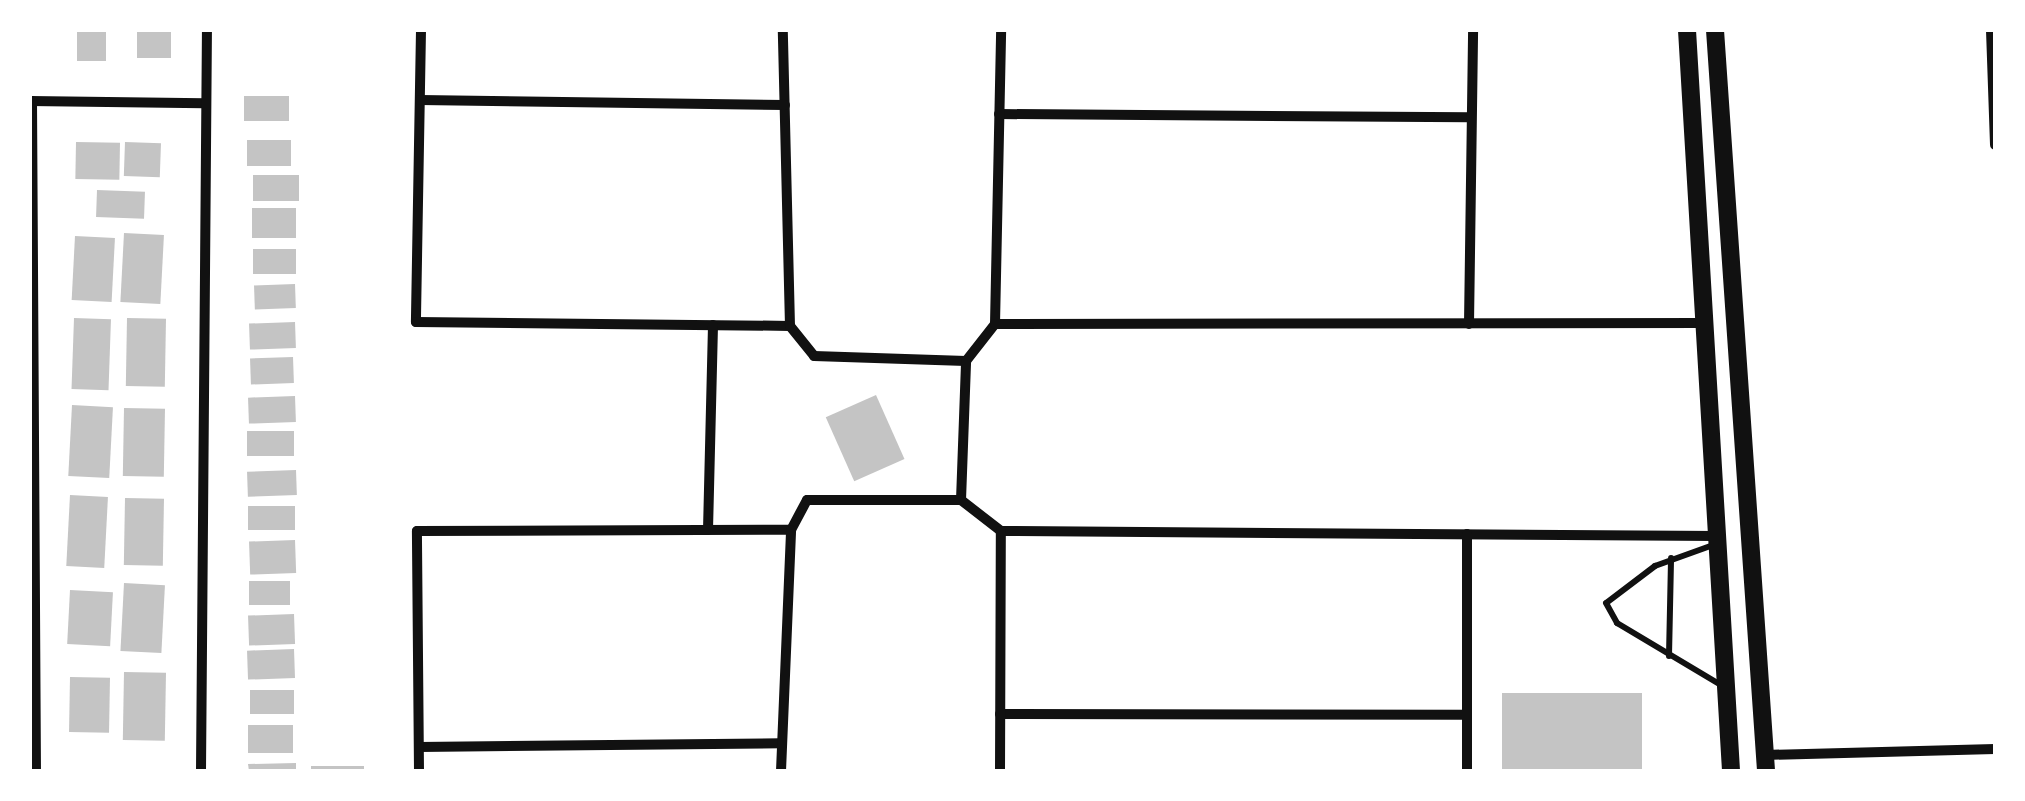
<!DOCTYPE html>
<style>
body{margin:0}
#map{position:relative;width:2025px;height:801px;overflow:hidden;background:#fff;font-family:Rubik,sans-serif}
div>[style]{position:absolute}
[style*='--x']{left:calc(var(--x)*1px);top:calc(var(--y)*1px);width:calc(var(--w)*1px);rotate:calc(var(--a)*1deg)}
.building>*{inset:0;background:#c4c4c4;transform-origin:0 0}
.service>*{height:6px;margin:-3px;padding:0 3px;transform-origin:3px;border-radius:3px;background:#111}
.minor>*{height:10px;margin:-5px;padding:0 5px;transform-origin:5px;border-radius:5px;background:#111}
.secondary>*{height:18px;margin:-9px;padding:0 9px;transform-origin:9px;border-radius:9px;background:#111}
span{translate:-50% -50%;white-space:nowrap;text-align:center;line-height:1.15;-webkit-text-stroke:8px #fff;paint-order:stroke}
.frame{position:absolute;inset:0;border:32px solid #fff;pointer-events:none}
</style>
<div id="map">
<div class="building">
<i style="left:77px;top:30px;width:29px;height:31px"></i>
<i style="left:137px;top:30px;width:34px;height:28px"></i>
<i style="left:289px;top:96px;width:25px;height:45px;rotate:90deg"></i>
<i style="left:247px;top:140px;width:44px;height:26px"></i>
<i style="left:76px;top:142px;width:44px;height:37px;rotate:1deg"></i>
<i style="left:125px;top:142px;width:36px;height:34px;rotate:2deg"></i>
<i style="left:299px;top:175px;width:26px;height:46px;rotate:90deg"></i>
<i style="left:97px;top:190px;width:48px;height:27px;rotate:2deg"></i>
<i style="left:296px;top:208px;width:30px;height:44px;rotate:90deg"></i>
<i style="left:124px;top:233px;width:40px;height:69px;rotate:3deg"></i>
<i style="left:75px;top:236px;width:40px;height:64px;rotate:3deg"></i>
<i style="left:296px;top:249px;width:25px;height:43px;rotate:90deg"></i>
<i style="left:295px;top:284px;width:24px;height:41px;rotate:88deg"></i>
<i style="left:74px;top:318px;width:37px;height:71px;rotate:2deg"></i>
<i style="left:127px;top:318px;width:39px;height:68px;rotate:1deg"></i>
<i style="left:295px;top:322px;width:26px;height:46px;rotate:88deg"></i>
<i style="left:293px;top:357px;width:26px;height:43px;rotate:88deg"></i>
<i style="left:876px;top:395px;width:70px;height:55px;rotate:66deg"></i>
<i style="left:295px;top:396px;width:26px;height:47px;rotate:88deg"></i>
<i style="left:72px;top:405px;width:41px;height:71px;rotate:3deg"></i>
<i style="left:124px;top:408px;width:41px;height:68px;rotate:1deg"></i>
<i style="left:294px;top:431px;width:25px;height:47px;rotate:90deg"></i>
<i style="left:296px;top:470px;width:25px;height:49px;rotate:88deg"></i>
<i style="left:70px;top:495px;width:38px;height:71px;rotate:3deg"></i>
<i style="left:125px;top:498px;width:39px;height:67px;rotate:1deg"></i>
<i style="left:295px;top:506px;width:24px;height:47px;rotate:90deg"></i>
<i style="left:295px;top:540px;width:33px;height:46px;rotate:88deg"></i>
<i style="left:249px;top:581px;width:41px;height:24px"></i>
<i style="left:124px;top:583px;width:41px;height:68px;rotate:3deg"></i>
<i style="left:70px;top:590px;width:43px;height:54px;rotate:3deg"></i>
<i style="left:294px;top:614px;width:30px;height:46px;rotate:88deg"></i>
<i style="left:294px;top:649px;width:29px;height:47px;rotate:88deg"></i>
<i style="left:124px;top:672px;width:42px;height:68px;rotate:1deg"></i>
<i style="left:70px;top:677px;width:40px;height:55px;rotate:1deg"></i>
<i style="left:294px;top:690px;width:24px;height:44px;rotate:90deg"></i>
<i style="left:1502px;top:693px;width:140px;height:78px"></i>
<i style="left:248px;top:725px;width:45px;height:28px"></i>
<i style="clip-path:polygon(296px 763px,296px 771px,249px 771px,248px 764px)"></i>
<i style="left:311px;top:766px;width:53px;height:5px"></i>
</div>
<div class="service">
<i style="--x:1716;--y:544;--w:65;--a:160.2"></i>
<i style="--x:1655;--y:566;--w:61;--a:142.9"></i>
<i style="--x:1606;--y:603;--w:23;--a:61"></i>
<i style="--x:1617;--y:623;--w:121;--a:30.8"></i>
<i style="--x:1669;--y:656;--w:98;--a:-88.8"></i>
</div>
<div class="minor">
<i style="--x:421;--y:30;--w:292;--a:91"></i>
<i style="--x:416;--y:322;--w:374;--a:0.6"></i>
<i style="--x:790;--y:326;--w:296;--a:-91.4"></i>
<i style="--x:1991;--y:30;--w:115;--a:88"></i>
<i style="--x:420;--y:100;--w:365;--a:0.8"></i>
<i style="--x:30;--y:101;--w:174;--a:0.7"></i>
<i style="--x:32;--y:101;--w:670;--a:89.66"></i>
<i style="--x:999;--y:114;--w:470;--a:0.4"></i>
<i style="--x:995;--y:324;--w:294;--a:-88.8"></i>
<i style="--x:1469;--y:324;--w:294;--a:-89.2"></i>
<i style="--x:790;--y:326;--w:38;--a:51"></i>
<i style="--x:814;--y:356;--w:152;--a:1.9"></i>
<i style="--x:966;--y:361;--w:47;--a:-51.9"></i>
<i style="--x:995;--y:324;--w:709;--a:-0.08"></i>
<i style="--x:961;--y:500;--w:139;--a:-87.9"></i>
<i style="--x:708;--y:530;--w:205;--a:-88.6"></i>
<i style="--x:1000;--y:714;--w:466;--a:0.1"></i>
<i style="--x:419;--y:747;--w:362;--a:-0.6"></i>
<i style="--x:1765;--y:755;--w:230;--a:-1.5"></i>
<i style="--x:201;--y:771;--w:741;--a:-89.54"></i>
<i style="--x:419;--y:771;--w:240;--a:-90.5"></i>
<i style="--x:417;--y:531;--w:374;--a:-0.2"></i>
<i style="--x:791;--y:530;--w:34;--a:-62"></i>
<i style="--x:807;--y:500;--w:154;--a:0"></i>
<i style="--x:961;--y:500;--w:51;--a:37.8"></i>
<i style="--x:1001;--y:531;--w:716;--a:0.4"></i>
<i style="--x:781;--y:771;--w:241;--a:-87.6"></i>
<i style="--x:1000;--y:771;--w:240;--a:-89.8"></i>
<i style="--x:1467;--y:771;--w:237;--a:-90"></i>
</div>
<div class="secondary">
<i style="--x:1687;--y:30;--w:742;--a:86.6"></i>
<i style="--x:1715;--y:30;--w:743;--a:86.06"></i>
</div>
<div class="frame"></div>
</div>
